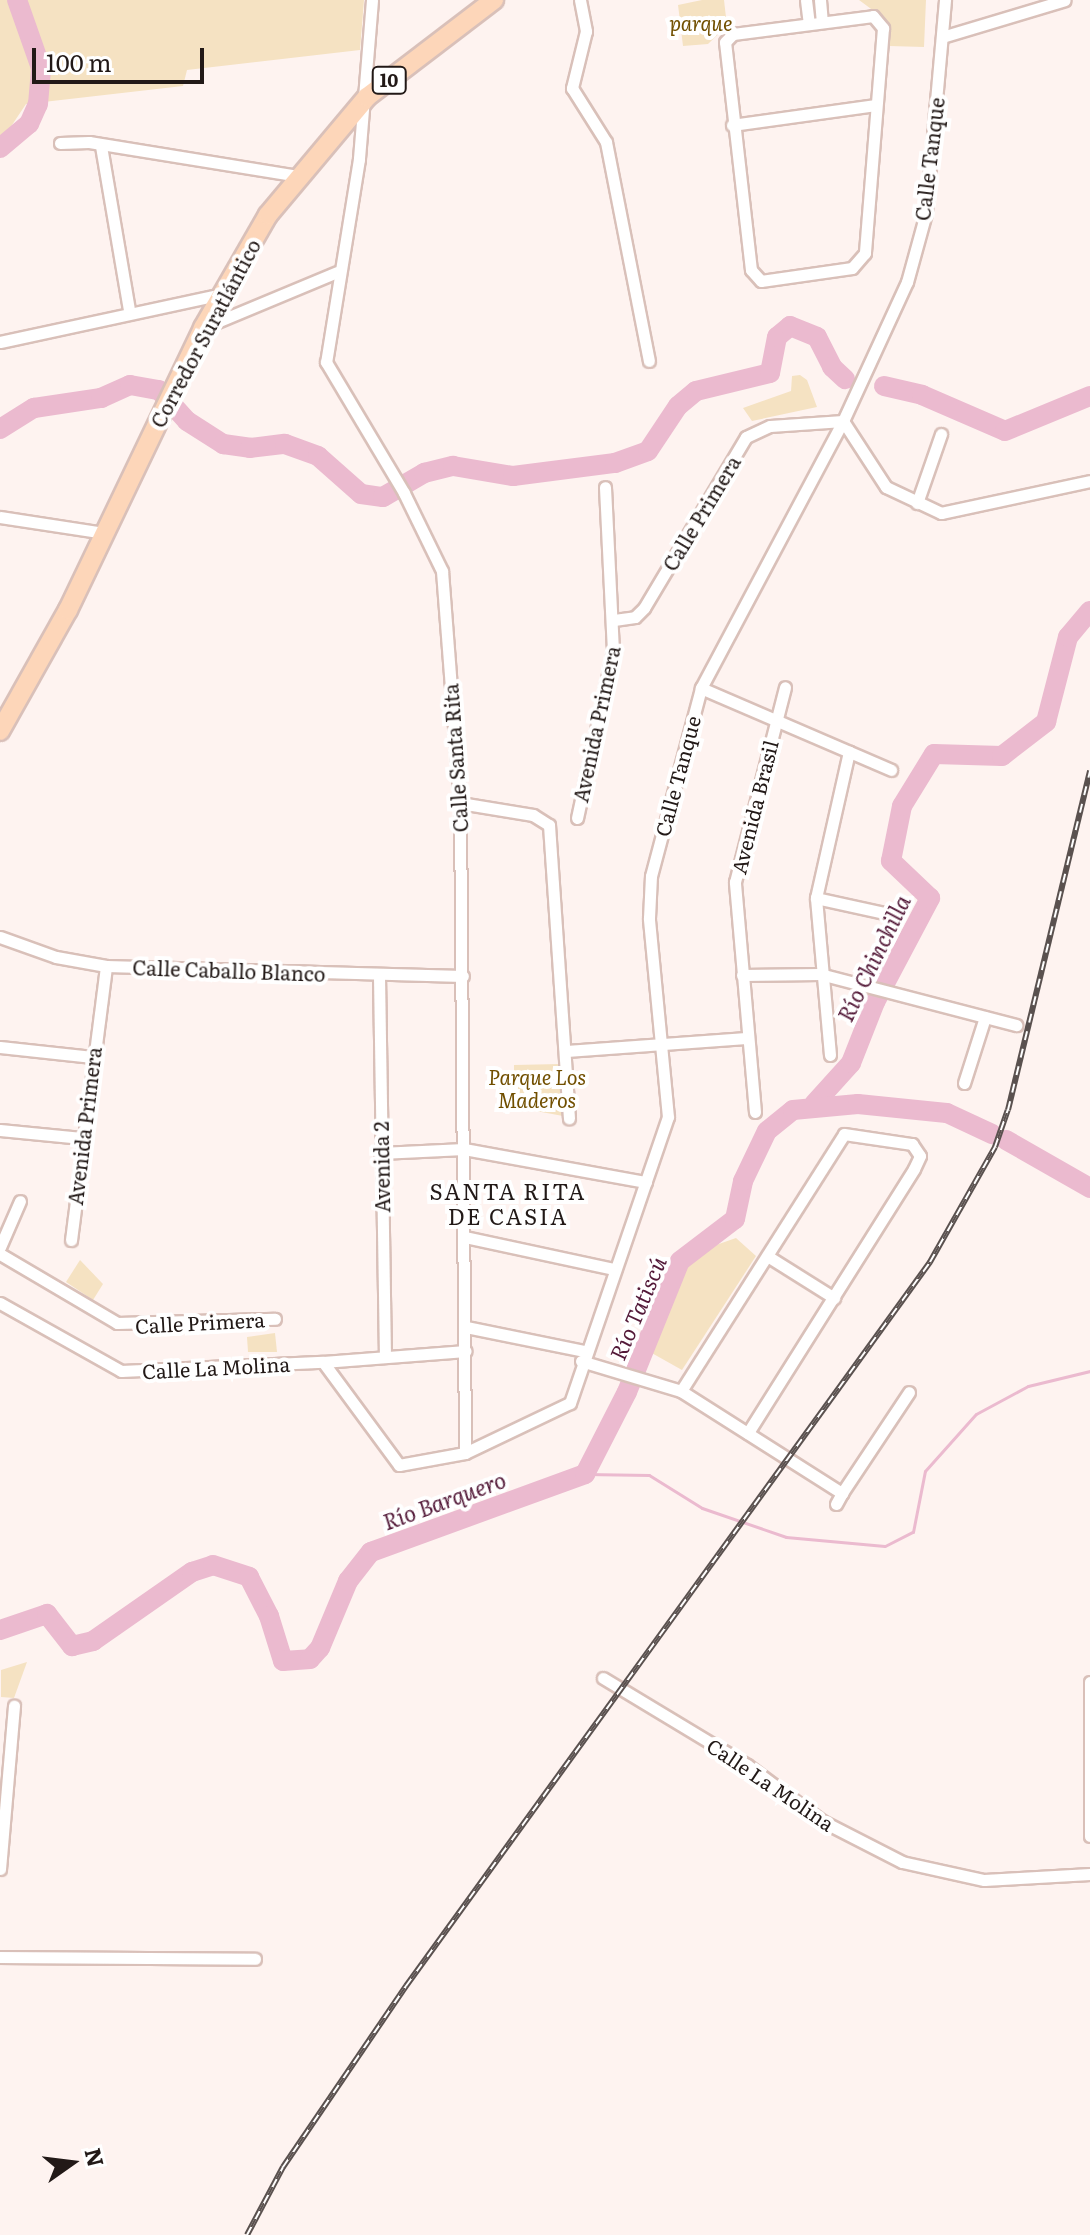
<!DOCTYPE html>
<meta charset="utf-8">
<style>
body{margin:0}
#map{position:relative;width:1090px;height:2235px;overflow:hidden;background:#fef3f0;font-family:Literata,serif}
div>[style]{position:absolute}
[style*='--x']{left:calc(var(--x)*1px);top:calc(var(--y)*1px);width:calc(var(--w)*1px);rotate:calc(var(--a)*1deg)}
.green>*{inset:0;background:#f5e2c2}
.stream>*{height:3px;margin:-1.5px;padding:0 1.5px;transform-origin:1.5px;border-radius:1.5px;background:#ebbacf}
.river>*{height:20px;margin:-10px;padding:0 10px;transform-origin:10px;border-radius:10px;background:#ebbacf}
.roads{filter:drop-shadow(2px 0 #d9c0b9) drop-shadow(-2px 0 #d9c0b9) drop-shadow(0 2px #d9c0b9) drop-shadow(0 -2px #d9c0b9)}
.minor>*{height:11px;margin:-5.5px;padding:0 5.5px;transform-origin:5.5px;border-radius:5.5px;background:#fff}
.primary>*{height:18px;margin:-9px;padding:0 9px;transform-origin:9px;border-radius:9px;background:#fdd6b9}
.rail>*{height:6px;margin-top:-3px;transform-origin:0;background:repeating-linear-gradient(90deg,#fff 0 9px,#5a514f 0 18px);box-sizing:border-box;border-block:2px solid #5a514f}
span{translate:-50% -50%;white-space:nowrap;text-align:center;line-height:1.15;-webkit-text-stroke:8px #fff;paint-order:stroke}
.shield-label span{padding:2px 6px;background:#fff;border:2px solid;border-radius:6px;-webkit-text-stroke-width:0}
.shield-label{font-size:18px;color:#221917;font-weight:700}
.park-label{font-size:20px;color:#714f00;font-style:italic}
.street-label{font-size:20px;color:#221917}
.water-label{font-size:22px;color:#531938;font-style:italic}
.neighbourhood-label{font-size:22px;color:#221917;letter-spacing:2px}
.north{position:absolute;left:32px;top:2123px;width:80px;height:80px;-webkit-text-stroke:6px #fff;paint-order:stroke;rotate:76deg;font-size:22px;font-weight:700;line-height:32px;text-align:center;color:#221917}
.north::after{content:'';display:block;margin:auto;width:28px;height:36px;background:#221917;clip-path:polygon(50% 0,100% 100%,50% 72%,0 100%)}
.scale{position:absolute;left:32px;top:48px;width:172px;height:36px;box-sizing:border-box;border:4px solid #221917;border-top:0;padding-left:10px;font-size:24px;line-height:28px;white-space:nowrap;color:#221917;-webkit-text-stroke:6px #fff;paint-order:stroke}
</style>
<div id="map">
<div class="green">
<i style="clip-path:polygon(0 0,364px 0,360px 50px,187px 70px,183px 86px,26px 104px,4px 137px,0 135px)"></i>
<i style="clip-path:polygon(702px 0,724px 0,727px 26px,708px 44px,683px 46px,678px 5px)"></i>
<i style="clip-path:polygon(859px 0,926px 0,924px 47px,889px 46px,886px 20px)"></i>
<i style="clip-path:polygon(800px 375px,807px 380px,817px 407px,752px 421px,743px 408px,791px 391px,792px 376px)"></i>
<i style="clip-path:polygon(560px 1064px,563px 1116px,514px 1107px,514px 1065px)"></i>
<i style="clip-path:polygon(736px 1238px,756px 1256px,682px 1370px,641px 1347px,673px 1260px)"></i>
<i style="clip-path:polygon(80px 1260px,103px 1284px,93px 1300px,66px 1282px)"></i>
<i style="clip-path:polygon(275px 1333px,277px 1352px,248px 1352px,247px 1337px)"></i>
<i style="clip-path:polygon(27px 1662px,14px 1698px,1px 1697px,1px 1670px)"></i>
</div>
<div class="stream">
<i style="--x:585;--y:1474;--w:64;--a:0.9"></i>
<i style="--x:649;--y:1475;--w:62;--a:31.9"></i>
<i style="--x:702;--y:1508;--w:89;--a:19"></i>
<i style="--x:786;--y:1537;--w:99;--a:5.2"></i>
<i style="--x:885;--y:1546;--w:31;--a:-27"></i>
<i style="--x:913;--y:1532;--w:62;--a:-78.9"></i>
<i style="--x:925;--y:1471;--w:76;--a:-48.2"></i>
<i style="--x:976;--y:1414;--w:59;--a:-28.3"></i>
<i style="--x:1028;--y:1386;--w:64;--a:-13.6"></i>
</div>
<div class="river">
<i style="--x:0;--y:148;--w:38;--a:-40"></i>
<i style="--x:29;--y:124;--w:22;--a:-66"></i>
<i style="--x:38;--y:104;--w:36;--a:-85"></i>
<i style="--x:41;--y:68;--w:72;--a:-109.4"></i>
<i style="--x:884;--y:386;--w:39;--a:13"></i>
<i style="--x:922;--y:395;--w:90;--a:23.4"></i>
<i style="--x:1005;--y:431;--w:92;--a:-22.4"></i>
<i style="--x:0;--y:429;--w:40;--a:-32"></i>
<i style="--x:34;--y:408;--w:68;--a:-8.5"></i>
<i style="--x:101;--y:398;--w:32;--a:-24"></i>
<i style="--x:130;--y:385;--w:29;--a:10"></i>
<i style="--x:159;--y:390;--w:42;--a:47.9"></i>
<i style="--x:187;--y:421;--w:43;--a:32.6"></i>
<i style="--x:223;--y:444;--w:27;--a:8"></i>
<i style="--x:250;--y:448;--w:35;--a:-7"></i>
<i style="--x:285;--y:444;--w:35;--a:20"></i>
<i style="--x:318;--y:456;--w:57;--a:41.5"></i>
<i style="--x:361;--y:494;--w:22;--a:8"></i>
<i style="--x:383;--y:497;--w:48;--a:-30.3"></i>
<i style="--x:424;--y:473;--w:30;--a:-14"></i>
<i style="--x:453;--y:466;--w:61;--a:9.5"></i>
<i style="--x:513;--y:476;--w:103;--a:-7.3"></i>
<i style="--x:615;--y:463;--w:35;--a:-20"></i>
<i style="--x:648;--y:451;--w:54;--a:-56.3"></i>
<i style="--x:678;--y:406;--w:23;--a:-40"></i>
<i style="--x:696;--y:391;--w:76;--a:-13.7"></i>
<i style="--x:770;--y:373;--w:37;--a:-79"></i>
<i style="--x:777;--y:337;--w:17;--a:-40"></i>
<i style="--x:790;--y:326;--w:29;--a:22"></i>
<i style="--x:817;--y:337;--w:34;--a:63"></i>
<i style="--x:832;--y:367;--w:18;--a:43"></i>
<i style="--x:814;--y:1104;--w:55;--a:-47.9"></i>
<i style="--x:851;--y:1063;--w:66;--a:-68.5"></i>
<i style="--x:875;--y:1002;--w:118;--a:-62.1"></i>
<i style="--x:930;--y:898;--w:54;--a:-136.5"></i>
<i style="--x:891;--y:861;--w:56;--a:-78.7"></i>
<i style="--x:902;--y:806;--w:61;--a:-58.4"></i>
<i style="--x:934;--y:754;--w:68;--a:1.7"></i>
<i style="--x:1002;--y:756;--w:56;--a:-37.7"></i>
<i style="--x:1046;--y:722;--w:88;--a:-75.5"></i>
<i style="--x:1068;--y:637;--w:34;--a:-50"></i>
<i style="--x:1006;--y:1140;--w:97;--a:29.7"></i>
<i style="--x:0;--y:1630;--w:50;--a:-18.8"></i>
<i style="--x:47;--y:1614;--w:41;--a:52"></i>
<i style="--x:72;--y:1646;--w:22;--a:-13"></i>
<i style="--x:93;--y:1641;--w:121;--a:-34.9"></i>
<i style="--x:192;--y:1572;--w:22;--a:-18"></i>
<i style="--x:213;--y:1565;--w:38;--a:18"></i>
<i style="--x:249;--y:1577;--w:44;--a:62.9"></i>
<i style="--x:269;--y:1616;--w:47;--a:72.7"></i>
<i style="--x:283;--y:1661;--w:27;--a:-4"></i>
<i style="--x:310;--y:1659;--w:15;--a:-48"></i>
<i style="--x:320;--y:1648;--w:73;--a:-67.3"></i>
<i style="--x:348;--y:1581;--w:37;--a:-52"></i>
<i style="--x:371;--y:1552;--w:228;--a:-20"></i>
<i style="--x:585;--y:1474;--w:92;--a:-62.9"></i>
<i style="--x:627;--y:1392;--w:141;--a:-68"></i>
<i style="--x:680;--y:1261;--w:69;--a:-37.4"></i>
<i style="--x:735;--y:1219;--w:39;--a:-78"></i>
<i style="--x:743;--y:1181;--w:55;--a:-64.4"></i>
<i style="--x:767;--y:1131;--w:33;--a:-39"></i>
<i style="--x:793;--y:1110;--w:65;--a:-5.3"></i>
<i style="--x:858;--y:1104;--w:89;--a:5.8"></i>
<i style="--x:947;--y:1113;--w:50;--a:25"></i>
</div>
<div class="roads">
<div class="minor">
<i style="--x:372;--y:0;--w:160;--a:94.7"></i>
<i style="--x:359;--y:159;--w:206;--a:99.2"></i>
<i style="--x:326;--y:362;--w:152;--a:59.2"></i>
<i style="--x:404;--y:493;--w:87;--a:64"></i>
<i style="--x:442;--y:571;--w:233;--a:85.6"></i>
<i style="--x:460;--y:803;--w:650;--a:89.56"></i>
<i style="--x:580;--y:0;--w:32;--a:79"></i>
<i style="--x:586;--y:31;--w:59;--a:103.8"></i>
<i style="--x:572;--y:88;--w:64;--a:57.8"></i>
<i style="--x:606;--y:142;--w:223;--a:78.9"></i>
<i style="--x:806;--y:0;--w:24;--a:83"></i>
<i style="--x:820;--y:0;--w:22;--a:85"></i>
<i style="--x:873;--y:16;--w:16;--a:50"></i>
<i style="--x:883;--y:28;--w:226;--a:94.6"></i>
<i style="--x:865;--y:253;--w:20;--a:131"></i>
<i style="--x:852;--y:268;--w:92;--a:171.9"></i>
<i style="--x:761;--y:281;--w:15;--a:-132"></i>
<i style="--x:751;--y:270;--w:229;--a:-96.5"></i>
<i style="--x:725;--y:42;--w:11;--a:-45"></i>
<i style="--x:733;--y:34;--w:141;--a:-7.3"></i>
<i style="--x:942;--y:37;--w:128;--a:-16.7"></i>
<i style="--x:732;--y:125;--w:145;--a:-7.9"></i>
<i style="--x:60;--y:143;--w:29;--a:-2"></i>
<i style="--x:89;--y:142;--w:213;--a:9.2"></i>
<i style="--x:101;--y:146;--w:166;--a:80.3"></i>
<i style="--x:205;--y:327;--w:143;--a:-22.6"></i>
<i style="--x:0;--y:342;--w:227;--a:-12.2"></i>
<i style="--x:917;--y:503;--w:73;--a:-70.8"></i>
<i style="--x:0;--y:517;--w:106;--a:8.7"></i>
<i style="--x:614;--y:620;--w:21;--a:-8"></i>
<i style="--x:635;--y:617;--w:13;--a:-45"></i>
<i style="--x:644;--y:608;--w:199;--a:-59.2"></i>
<i style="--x:746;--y:437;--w:26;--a:-25"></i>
<i style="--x:770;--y:426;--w:73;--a:-3.9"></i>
<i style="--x:843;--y:421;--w:79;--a:56.9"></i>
<i style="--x:886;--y:487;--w:61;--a:25.3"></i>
<i style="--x:941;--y:513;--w:152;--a:-12.1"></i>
<i style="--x:701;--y:688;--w:207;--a:23.3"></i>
<i style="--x:460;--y:803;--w:74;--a:9.3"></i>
<i style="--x:533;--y:815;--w:19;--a:32"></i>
<i style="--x:549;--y:825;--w:294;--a:86.1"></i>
<i style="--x:577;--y:818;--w:171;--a:-77.8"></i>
<i style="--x:613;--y:651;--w:164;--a:-92.8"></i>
<i style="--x:816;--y:898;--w:79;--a:12.4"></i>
<i style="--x:0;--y:937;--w:59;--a:19.7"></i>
<i style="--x:56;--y:957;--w:51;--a:10.2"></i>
<i style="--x:106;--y:966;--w:357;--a:1.6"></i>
<i style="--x:742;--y:975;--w:78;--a:-0.7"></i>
<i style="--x:820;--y:974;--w:203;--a:14.6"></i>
<i style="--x:379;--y:976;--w:381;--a:89.1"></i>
<i style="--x:0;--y:1047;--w:93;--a:6.2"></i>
<i style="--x:565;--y:1051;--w:183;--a:-4.1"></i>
<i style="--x:830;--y:1055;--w:158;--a:-95.1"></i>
<i style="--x:816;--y:898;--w:150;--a:-77.3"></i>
<i style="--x:964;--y:1083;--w:69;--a:-72.3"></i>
<i style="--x:755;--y:1112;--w:231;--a:-95"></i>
<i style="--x:735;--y:882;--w:201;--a:-75.6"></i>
<i style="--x:0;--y:1130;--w:82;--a:5.6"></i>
<i style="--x:380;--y:1153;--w:84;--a:-2.7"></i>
<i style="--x:464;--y:1149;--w:185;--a:10.3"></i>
<i style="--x:465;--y:1237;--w:152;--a:12.1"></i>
<i style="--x:71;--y:1240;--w:276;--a:-82.7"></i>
<i style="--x:0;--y:1247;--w:50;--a:-66.5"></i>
<i style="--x:0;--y:1254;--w:136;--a:30.5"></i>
<i style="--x:117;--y:1323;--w:158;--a:-1.5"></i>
<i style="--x:769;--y:1257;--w:77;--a:32.2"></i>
<i style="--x:0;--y:1303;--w:139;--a:29.3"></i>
<i style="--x:121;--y:1371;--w:202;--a:-2.6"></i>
<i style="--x:323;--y:1362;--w:128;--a:53.6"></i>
<i style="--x:399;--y:1465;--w:67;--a:-10.3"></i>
<i style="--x:465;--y:1453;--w:116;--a:-25.5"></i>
<i style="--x:570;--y:1403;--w:302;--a:-71.1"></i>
<i style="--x:668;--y:1117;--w:200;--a:-95.5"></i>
<i style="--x:649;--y:918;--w:42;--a:-87.3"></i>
<i style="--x:651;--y:876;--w:195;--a:-75.1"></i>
<i style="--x:701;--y:688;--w:302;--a:-62"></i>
<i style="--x:843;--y:421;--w:153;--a:-65.3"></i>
<i style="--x:907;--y:282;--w:72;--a:-74.6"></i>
<i style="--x:926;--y:213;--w:214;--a:-84.9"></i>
<i style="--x:466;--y:1327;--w:120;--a:11.5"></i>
<i style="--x:581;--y:1361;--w:104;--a:16.7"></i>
<i style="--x:681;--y:1391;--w:191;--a:32.4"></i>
<i style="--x:842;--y:1493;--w:121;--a:-56.4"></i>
<i style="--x:323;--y:1362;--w:143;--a:-4.4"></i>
<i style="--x:681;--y:1391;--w:304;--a:-57.6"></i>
<i style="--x:844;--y:1134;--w:69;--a:8.4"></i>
<i style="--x:912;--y:1144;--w:14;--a:56"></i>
<i style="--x:920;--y:1156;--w:14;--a:115"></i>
<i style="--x:914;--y:1169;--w:312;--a:122.2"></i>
<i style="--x:836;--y:1504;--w:13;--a:-61"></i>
<i style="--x:603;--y:1678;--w:168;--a:31.1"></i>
<i style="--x:747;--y:1765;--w:94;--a:36.7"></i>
<i style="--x:822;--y:1821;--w:90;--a:27.1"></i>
<i style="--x:902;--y:1862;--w:84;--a:12.4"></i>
<i style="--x:984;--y:1880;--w:106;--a:-3.2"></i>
<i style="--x:1090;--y:1682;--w:154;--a:90"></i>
<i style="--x:0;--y:1869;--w:164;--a:-85.1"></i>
<i style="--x:0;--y:1957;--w:255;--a:0.4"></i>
</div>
<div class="primary">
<i style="--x:0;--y:731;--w:139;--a:-60.7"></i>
<i style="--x:68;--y:610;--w:313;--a:-64.4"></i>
<i style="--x:203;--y:328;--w:130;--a:-60.1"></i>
<i style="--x:268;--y:215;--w:154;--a:-50"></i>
<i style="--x:367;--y:97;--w:160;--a:-37.4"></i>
</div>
</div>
<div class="rail">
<i style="--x:247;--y:2235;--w:77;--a:-62.1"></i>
<i style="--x:283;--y:2167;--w:219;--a:-55.8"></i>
<i style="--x:406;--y:1986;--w:894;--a:-54.1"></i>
<i style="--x:930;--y:1262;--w:132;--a:-60.5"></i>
<i style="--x:995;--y:1147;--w:39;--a:-71"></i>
<i style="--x:1008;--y:1110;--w:349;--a:-76.4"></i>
</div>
<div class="shield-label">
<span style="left:389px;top:80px">10</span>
</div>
<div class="park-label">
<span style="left:701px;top:22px">parque</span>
<span style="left:537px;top:1088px">Parque Los<br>Maderos</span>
</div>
<div class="street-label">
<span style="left:929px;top:159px;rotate:-83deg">Calle Tanque</span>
<span style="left:205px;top:333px;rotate:-62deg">Corredor Suratlántico</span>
<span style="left:701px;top:513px;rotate:-59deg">Calle Primera</span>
<span style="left:596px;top:724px;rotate:-78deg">Avenida Primera</span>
<span style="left:455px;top:758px;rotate:-94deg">Calle Santa Rita</span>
<span style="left:677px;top:776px;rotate:-75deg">Calle Tanque</span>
<span style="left:754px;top:807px;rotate:-76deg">Avenida Brasil</span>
<span style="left:229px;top:970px;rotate:2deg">Calle Caballo Blanco</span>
<span style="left:84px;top:1126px;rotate:-83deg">Avenida Primera</span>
<span style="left:381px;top:1167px;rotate:-91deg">Avenida 2</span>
<span style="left:200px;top:1322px;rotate:-3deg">Calle Primera</span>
<span style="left:216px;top:1367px;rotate:-3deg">Calle La Molina</span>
<span style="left:771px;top:1784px;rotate:34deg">Calle La Molina</span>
</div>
<div class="water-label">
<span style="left:873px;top:958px;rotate:-64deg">Río Chinchilla</span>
<span style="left:637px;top:1308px;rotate:-67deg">Río Tatiscú</span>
<span style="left:444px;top:1500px;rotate:-20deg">Río Barquero</span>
</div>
<div class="neighbourhood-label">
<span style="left:508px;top:1203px">SANTA RITA<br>DE CASIA</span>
</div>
<div class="north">N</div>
<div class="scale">100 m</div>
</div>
